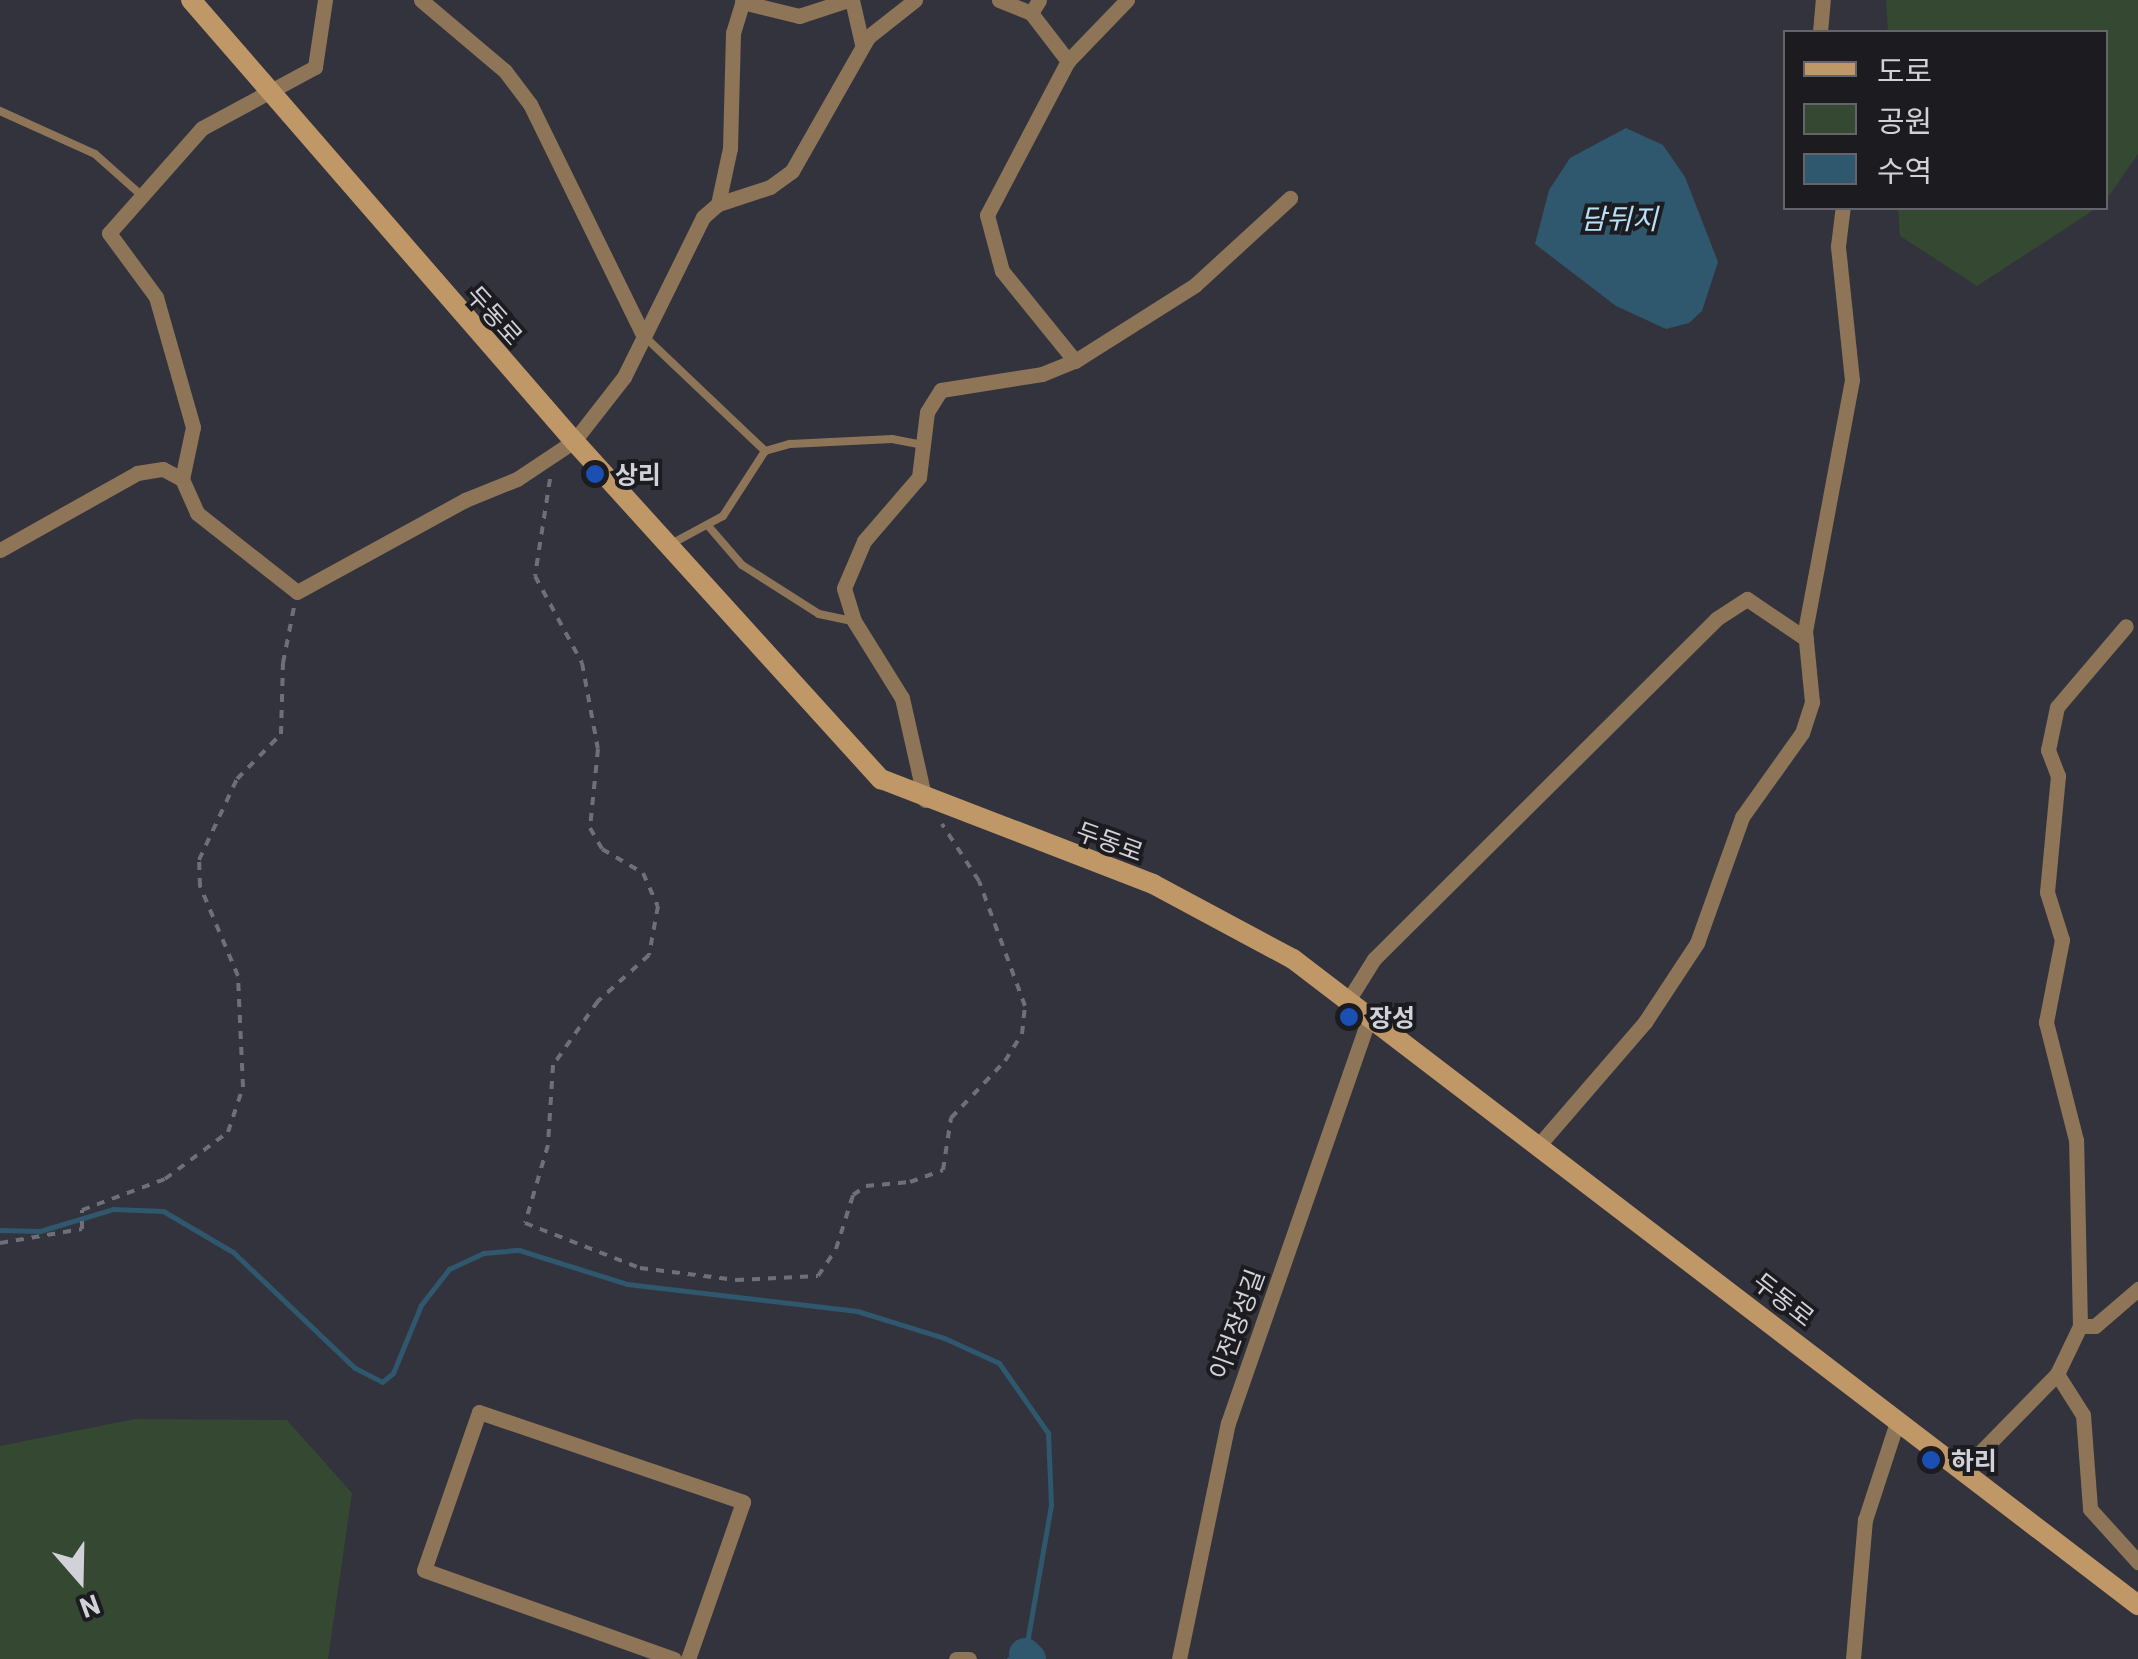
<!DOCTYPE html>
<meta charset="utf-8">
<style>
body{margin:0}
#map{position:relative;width:2138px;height:1659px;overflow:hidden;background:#33333d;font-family:Barlow,"Noto Sans KR",sans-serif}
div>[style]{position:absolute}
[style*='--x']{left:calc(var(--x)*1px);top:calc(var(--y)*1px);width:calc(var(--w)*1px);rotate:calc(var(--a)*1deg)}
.green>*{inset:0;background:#344832}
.water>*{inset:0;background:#2f576d}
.stream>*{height:5px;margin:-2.5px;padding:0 2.5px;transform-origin:2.5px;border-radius:2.5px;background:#2f576d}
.river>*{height:32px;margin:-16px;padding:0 16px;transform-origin:16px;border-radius:16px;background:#2f576d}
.path>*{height:4px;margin-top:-2px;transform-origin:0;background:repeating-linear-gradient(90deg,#6f6f78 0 8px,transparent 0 16px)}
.service>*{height:8px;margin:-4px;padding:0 4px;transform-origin:4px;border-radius:4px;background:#8e7557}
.minor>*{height:15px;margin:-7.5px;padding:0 7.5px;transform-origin:7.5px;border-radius:7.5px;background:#8e7557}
.secondary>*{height:20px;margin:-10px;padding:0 10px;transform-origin:10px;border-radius:10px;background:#c09867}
.dots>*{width:28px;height:28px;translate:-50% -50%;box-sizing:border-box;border:5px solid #1b1b20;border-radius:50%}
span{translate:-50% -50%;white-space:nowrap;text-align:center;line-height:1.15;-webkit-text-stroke:8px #1b1b20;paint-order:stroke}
.street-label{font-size:25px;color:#d1d1d8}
.poi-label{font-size:25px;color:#d1d1d8;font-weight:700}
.left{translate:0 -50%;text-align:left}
.water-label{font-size:28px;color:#b8e0f8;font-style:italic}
.legend{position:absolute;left:1783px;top:30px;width:325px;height:180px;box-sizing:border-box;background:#1b1b20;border:2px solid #64646a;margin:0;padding:12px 18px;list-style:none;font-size:30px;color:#d1d1d8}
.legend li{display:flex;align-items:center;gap:20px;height:50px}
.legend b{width:50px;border:2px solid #64646a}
.north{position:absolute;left:30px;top:1529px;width:100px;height:100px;-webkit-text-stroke:8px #1b1b20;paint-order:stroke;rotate:160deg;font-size:28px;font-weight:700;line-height:40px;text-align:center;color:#d1d1d8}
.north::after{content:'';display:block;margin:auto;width:35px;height:45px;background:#d1d1d8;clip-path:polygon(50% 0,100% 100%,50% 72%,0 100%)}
</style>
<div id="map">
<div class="green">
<i style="clip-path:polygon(1886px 0,2138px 0,2138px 154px,2106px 200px,2106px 32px,1888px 32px)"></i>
<i style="clip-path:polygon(1898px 208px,2097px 208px,1977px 286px,1900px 236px)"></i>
<i style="clip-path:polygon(135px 1419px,287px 1420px,352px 1493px,328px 1659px,0 1659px,0 1446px)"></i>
</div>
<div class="water">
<i style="clip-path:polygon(1626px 128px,1663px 145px,1685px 177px,1718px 262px,1702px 311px,1689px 323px,1666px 329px,1616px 306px,1535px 244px,1549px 190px,1570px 158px)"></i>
</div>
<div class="stream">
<i style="--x:0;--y:1230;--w:40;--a:1.4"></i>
<i style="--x:40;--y:1231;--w:76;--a:-16.8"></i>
<i style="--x:113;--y:1209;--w:50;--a:2.3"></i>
<i style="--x:163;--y:1211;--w:81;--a:30.4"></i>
<i style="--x:233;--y:1252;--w:168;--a:43.6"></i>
<i style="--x:355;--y:1368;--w:30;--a:27"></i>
<i style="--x:382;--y:1382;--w:14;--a:-39"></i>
<i style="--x:393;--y:1373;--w:74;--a:-67.6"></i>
<i style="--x:421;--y:1305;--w:46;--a:-52.1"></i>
<i style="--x:449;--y:1269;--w:38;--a:-25"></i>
<i style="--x:483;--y:1253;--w:36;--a:-5"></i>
<i style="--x:519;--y:1250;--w:113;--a:17.5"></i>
<i style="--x:627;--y:1284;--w:232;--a:6.7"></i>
<i style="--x:857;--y:1311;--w:91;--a:17.2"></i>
<i style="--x:944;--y:1338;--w:60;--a:24.4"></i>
<i style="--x:999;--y:1363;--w:85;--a:55"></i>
<i style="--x:1048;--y:1433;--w:72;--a:87.6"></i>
<i style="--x:1051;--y:1505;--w:70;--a:99.9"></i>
<i style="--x:1039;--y:1574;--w:81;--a:99.9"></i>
<i style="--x:1025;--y:1654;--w:17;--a:163"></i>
</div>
<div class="river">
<i style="--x:1025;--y:1654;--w:7;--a:45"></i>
</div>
<div class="path">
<i style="--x:550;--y:479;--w:98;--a:98.8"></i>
<i style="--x:535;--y:576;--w:99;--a:61.6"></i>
<i style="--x:582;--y:663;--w:87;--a:79.5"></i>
<i style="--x:598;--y:749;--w:79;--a:95.8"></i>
<i style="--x:590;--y:828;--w:24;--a:60"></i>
<i style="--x:602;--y:849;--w:48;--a:30.3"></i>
<i style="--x:643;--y:873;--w:36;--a:66"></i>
<i style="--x:658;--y:906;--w:50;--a:100.4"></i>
<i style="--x:649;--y:955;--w:69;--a:138"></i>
<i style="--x:598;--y:1001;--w:78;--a:125.1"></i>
<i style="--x:553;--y:1065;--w:80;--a:93.6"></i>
<i style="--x:548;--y:1145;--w:81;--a:106.4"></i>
<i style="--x:525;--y:1223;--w:123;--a:21.4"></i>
<i style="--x:640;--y:1268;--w:97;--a:7.1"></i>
<i style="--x:736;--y:1280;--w:82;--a:-2.8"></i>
<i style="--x:818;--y:1276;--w:32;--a:-56"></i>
<i style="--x:836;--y:1249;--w:57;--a:-72.5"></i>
<i style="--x:853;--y:1195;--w:16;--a:-35"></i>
<i style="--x:866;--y:1186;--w:44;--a:-5.2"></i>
<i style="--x:910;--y:1182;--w:35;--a:-20"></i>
<i style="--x:943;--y:1170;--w:53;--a:-81.3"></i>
<i style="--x:951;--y:1118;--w:79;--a:-46.5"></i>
<i style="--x:1005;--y:1061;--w:32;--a:-58"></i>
<i style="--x:1022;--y:1034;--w:28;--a:-84"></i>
<i style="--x:1025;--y:1006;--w:133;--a:-110.2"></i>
<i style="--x:979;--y:881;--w:68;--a:-123"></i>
<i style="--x:0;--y:1243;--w:83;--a:-9.7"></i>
<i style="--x:82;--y:1229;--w:19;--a:-90"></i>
<i style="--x:82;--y:1210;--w:89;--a:-20.5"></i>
<i style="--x:165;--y:1179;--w:79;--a:-36.7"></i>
<i style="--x:228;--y:1132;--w:47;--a:-71.6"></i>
<i style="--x:243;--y:1087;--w:111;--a:-92.6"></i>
<i style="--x:238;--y:976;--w:98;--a:-112.9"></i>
<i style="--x:200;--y:886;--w:26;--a:-92"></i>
<i style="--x:199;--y:860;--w:89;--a:-64.9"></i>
<i style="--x:237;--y:779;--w:63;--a:-45.6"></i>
<i style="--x:281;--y:734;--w:71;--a:-88.4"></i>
<i style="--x:283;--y:663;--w:57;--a:-78.9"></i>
</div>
<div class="service">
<i style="--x:0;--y:111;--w:104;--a:24.4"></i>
<i style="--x:95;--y:154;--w:59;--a:41.6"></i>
<i style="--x:645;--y:337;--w:166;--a:43.5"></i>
<i style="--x:710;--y:528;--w:49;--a:49.1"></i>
<i style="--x:742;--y:565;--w:91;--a:32.5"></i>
<i style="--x:819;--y:614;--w:35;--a:12"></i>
<i style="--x:671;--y:544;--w:59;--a:-28.3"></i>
<i style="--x:723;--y:516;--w:77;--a:-57.1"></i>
<i style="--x:765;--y:451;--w:26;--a:-16"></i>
<i style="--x:790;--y:444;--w:102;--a:-2.8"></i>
<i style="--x:892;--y:439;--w:31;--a:11"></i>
</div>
<div class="minor">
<i style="--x:325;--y:0;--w:68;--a:98.5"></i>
<i style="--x:315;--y:67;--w:128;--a:151.6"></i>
<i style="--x:202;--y:128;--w:140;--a:131.5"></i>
<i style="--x:109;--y:233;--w:79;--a:53.7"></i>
<i style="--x:156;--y:297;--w:135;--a:74.1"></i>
<i style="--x:193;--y:427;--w:53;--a:101.9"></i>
<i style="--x:182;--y:479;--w:37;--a:66"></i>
<i style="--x:197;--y:513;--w:127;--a:38.3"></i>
<i style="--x:297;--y:592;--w:192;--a:-28.7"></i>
<i style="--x:465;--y:500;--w:56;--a:-22"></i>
<i style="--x:517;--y:479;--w:69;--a:-33.7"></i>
<i style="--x:574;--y:441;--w:81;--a:-52"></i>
<i style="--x:624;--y:377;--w:178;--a:-63.7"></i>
<i style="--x:703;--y:217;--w:20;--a:-41"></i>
<i style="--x:718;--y:204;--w:55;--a:-18.1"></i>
<i style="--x:770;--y:187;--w:27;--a:-36"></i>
<i style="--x:792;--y:171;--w:154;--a:-60.4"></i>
<i style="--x:868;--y:37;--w:60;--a:-38.2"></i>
<i style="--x:421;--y:0;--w:110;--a:40.2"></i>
<i style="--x:505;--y:71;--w:41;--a:52.9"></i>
<i style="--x:530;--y:104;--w:259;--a:63.9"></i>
<i style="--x:852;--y:0;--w:45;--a:77.2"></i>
<i style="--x:999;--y:0;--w:35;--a:22"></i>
<i style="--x:1031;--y:13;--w:15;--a:-58"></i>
<i style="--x:742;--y:2;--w:59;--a:13.8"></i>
<i style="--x:799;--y:16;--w:52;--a:-18.1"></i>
<i style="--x:1031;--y:13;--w:61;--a:52.4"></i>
<i style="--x:1820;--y:32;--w:32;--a:-85"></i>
<i style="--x:718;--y:204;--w:57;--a:-77.9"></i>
<i style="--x:730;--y:148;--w:115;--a:-88.5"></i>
<i style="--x:733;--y:33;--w:34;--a:-73"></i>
<i style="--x:1075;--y:361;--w:116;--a:-129"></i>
<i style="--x:1002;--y:271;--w:58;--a:-105"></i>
<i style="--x:987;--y:215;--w:174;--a:-62.3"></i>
<i style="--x:1068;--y:61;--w:85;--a:-46"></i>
<i style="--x:0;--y:550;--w:157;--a:-29.3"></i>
<i style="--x:137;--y:473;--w:26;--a:-9"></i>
<i style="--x:163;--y:469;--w:21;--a:28"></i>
<i style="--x:925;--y:800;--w:105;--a:-102.7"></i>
<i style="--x:902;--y:698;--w:91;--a:-121.9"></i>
<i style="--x:854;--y:621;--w:34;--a:-107"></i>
<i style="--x:844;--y:588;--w:51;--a:-66.9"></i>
<i style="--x:864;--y:541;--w:84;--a:-49.3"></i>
<i style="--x:919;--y:477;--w:65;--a:-83"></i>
<i style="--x:927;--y:412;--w:26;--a:-58"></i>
<i style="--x:941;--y:390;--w:102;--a:-9"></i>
<i style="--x:1042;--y:374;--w:35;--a:-22"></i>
<i style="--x:1075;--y:361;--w:142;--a:-32.3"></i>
<i style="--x:1195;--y:285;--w:129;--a:-42.5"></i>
<i style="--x:1349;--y:999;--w:47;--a:-58"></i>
<i style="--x:1374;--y:959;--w:482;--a:-44.8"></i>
<i style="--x:1716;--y:619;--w:37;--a:-33"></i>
<i style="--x:1747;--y:599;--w:71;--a:34.1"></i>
<i style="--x:1538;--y:1146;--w:164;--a:-49.2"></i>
<i style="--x:1645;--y:1022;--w:95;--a:-56.6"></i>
<i style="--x:1697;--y:943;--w:134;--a:-70.3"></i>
<i style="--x:1742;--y:817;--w:103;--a:-54.5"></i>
<i style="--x:1802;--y:733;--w:33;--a:-72"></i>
<i style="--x:1812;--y:702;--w:71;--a:-95.6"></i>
<i style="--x:1805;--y:631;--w:255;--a:-79.4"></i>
<i style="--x:1852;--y:380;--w:135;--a:-96"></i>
<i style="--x:1838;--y:246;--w:38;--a:-83"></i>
<i style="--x:2080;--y:1326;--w:15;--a:0"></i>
<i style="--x:2095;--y:1326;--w:57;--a:-40.7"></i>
<i style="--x:2057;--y:1374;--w:49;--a:57.6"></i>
<i style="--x:2083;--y:1415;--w:94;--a:85.7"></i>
<i style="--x:2090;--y:1509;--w:72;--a:47.8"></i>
<i style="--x:1963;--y:1470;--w:134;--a:-45.6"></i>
<i style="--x:2057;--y:1374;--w:53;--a:-64.4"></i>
<i style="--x:2080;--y:1326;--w:186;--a:-91.2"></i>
<i style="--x:2076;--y:1140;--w:122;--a:-104.3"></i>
<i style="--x:2046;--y:1022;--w:84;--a:-79"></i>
<i style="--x:2062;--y:940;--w:50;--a:-107.4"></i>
<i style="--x:2047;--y:892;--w:117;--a:-84.6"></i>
<i style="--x:2058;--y:776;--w:28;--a:-111"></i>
<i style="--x:2048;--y:750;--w:44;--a:-78.2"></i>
<i style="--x:2057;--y:707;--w:106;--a:-49.6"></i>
<i style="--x:674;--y:1659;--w:265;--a:-160.4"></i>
<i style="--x:424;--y:1570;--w:167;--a:-70.8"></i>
<i style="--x:479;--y:1412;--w:279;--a:18.8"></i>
<i style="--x:743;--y:1502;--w:166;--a:109.3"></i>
<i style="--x:956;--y:1659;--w:13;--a:0"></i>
<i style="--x:1179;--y:1659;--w:241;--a:-78.3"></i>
<i style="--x:1228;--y:1423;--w:432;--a:-70.8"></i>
<i style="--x:1853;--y:1659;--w:140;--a:-85.1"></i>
<i style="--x:1865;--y:1520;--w:106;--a:-71.9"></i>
</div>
<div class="secondary">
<i style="--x:191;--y:0;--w:584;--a:49.03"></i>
<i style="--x:574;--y:441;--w:457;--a:47.8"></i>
<i style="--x:881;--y:779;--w:292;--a:21.1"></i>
<i style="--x:1153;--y:884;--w:159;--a:28.2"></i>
<i style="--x:1293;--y:959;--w:1064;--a:37.4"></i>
</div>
<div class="dots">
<i style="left:595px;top:474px;background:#1a4fb4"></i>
<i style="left:1349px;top:1017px;background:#1a4fb4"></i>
<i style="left:1931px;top:1460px;background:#1a4fb4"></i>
</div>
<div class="street-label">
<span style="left:495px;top:315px;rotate:48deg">두동로</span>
<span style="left:1110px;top:841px;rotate:20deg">두동로</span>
<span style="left:1784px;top:1299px;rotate:38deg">두동로</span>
<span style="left:1236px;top:1324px;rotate:-70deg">이전장성길</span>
</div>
<div class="poi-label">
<span class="left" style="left:615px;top:474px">상리</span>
<span class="left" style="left:1369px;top:1017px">장성</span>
<span class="left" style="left:1951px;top:1460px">하리</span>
</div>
<div class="water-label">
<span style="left:1619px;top:218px">담뒤지</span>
</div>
<ul class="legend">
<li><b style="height:12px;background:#c09867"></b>도로</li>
<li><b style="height:28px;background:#344832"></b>공원</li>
<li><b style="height:28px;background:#2f576d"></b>수역</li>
</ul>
<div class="north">N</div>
</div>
